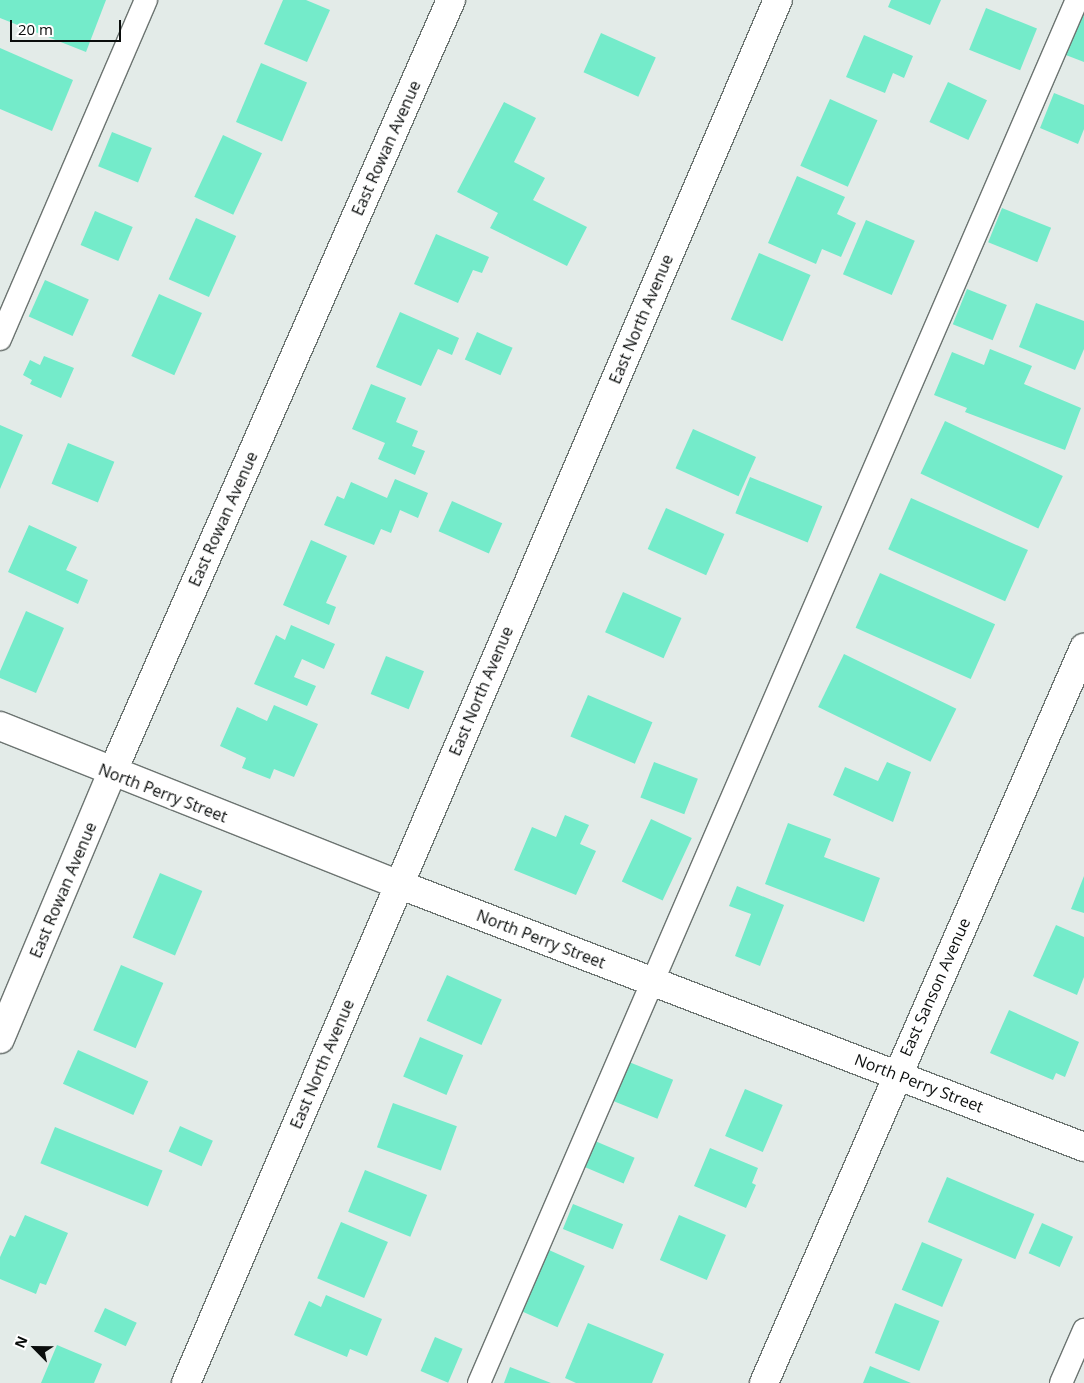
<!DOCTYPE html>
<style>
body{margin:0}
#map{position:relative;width:1084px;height:1383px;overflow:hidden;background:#e3ebe8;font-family:"Open Sans",sans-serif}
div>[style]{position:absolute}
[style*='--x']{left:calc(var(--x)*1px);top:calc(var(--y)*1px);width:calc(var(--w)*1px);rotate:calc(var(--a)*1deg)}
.building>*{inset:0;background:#74ebca;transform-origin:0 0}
.roads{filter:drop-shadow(1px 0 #6c7471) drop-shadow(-1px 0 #6c7471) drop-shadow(0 1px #6c7471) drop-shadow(0 -1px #6c7471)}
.lane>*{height:22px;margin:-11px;padding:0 11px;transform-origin:11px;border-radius:11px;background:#fff}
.street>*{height:28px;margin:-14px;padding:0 14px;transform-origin:14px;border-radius:14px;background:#fff}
.secondary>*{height:28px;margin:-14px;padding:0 14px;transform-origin:14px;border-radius:14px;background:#fff}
span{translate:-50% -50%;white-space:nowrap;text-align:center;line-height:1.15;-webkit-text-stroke:5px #fff;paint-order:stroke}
.street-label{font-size:16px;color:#0a0d0c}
.north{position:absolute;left:10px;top:1323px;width:50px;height:50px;-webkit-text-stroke:4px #fff;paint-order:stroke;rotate:293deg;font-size:14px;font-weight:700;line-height:20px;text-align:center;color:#0a0d0c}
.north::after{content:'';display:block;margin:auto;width:18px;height:22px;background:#0a0d0c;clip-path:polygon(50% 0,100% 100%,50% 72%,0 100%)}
.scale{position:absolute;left:10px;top:20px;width:111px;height:22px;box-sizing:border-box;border:2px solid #0a0d0c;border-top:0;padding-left:6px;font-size:15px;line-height:18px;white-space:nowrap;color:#0a0d0c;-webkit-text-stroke:4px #fff;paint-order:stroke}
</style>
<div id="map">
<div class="building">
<i style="clip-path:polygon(0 0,106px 0,86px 52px,0 18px)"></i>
<i style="clip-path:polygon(283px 0,306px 0,330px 10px,307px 62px,264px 44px)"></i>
<i style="clip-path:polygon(891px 0,941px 0,930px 25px,888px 7px)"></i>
<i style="left:986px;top:8px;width:55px;height:45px;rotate:22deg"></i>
<i style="clip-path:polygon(1073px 11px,1084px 15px,1084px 62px,1058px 52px)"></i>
<i style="left:601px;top:33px;width:60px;height:43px;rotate:24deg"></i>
<i style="clip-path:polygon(864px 35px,913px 56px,904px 78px,893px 73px,885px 93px,846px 77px)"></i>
<i style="clip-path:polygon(0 48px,73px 80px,52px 131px,0 109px)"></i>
<i style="left:261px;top:63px;width:50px;height:64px;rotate:23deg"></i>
<i style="left:948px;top:82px;width:43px;height:44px;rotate:25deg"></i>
<i style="clip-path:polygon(1054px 93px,1084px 105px,1084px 129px,1078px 144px,1040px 128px)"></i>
<i style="left:830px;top:99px;width:52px;height:73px;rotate:24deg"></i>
<i style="clip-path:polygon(504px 102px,536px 118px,514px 162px,545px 178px,533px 200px,587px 227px,567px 266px,490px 228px,498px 213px,457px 192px)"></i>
<i style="left:112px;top:132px;width:43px;height:37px;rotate:22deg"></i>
<i style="left:223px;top:135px;width:43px;height:68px;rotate:25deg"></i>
<i style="clip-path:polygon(797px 176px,845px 197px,837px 214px,856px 223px,841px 257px,822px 249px,816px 264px,768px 243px)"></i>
<i style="left:1002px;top:208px;width:53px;height:37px;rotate:22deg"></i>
<i style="left:95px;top:211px;width:41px;height:37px;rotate:23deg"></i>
<i style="left:196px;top:218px;width:44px;height:67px;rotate:24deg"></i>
<i style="left:866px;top:220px;width:53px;height:59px;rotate:23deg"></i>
<i style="clip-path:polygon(436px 234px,489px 257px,482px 273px,473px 270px,458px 303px,414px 284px)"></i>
<i style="left:759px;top:253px;width:56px;height:72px;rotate:23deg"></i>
<i style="left:45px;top:280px;width:48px;height:40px;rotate:24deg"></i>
<i style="left:967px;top:289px;width:43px;height:38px;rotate:22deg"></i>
<i style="left:159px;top:294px;width:47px;height:68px;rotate:24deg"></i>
<i style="clip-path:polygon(1036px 303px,1084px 321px,1084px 349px,1075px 370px,1019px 347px)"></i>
<i style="clip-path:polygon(400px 312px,459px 338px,452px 355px,438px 349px,421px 386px,376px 367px)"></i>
<i style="left:477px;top:332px;width:39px;height:30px;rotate:24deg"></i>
<i style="clip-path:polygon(990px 349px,1032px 366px,1024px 384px,1081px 408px,1065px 450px,965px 412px,967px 408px,934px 395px,952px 352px,984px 365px)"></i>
<i style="clip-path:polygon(44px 356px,74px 368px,61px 398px,30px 384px,32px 380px,23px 375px,30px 360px,40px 365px)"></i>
<i style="clip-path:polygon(371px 384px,406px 398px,396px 422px,418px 431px,412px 446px,425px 451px,415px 475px,378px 459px,385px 443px,352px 429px)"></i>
<i style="left:945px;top:421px;width:130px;height:58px;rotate:25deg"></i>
<i style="clip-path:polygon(0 425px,23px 435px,0 489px)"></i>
<i style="left:693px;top:429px;width:69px;height:43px;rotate:24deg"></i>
<i style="left:68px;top:443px;width:50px;height:44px;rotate:22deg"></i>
<i style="left:750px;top:477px;width:78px;height:39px;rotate:22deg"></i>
<i style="clip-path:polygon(395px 479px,428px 493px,418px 518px,400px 510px,391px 533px,381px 529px,374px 545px,324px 525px,337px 496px,344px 499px,351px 482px,387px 498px)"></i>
<i style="left:911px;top:498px;width:128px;height:56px;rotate:24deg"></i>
<i style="left:452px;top:501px;width:55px;height:33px;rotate:24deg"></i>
<i style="left:666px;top:508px;width:64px;height:45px;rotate:24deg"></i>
<i style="clip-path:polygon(29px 525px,77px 547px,66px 570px,88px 580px,78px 604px,8px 572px)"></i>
<i style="clip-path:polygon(311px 540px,347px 556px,326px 603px,336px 607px,329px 625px,283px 605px)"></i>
<i style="left:880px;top:573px;width:126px;height:60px;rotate:24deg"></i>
<i style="left:623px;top:592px;width:64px;height:44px;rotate:24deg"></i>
<i style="clip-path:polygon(26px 611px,64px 628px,36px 693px,0 678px,0 671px)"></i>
<i style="clip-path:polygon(291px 625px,335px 644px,324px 669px,302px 659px,294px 677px,316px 686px,307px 706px,254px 684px,276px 635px,285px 640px)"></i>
<i style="left:844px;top:654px;width:125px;height:59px;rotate:26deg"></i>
<i style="left:386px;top:656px;width:41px;height:41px;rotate:22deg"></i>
<i style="left:588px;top:695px;width:70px;height:45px;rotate:23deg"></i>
<i style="clip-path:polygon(274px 705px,318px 724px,294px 777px,274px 769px,270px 779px,242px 768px,246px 758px,220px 746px,237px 707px,267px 721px)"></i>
<i style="left:654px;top:762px;width:47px;height:38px;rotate:21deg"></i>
<i style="clip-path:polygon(887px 762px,911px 772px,893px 822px,833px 795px,845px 767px,878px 781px)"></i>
<i style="clip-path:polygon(565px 815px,589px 825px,580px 844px,596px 851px,576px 895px,514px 870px,532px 827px,556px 837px)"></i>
<i style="left:651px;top:819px;width:45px;height:69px;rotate:25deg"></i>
<i style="clip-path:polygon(788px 823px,831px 839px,824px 857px,880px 878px,864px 922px,765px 884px)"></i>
<i style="left:160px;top:873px;width:46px;height:70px;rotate:23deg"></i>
<i style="clip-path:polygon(1084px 876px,1084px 913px,1071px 909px)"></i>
<i style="clip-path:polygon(737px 886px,784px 905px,760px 966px,735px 956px,751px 914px,729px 906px)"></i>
<i style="clip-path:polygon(1056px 925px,1084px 937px,1084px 977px,1077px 995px,1033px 976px)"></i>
<i style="left:121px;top:965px;width:46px;height:71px;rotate:23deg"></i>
<i style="left:447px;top:975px;width:60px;height:50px;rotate:24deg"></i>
<i style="clip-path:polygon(1009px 1010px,1079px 1042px,1065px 1077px,1056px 1073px,1053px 1080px,990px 1053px)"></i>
<i style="left:420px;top:1037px;width:47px;height:43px;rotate:23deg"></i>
<i style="left:78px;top:1050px;width:77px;height:37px;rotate:24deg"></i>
<i style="left:624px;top:1060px;width:53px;height:42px;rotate:22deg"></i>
<i style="left:745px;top:1089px;width:41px;height:51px;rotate:23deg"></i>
<i style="left:393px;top:1103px;width:68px;height:47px;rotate:20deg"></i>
<i style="left:180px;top:1126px;width:36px;height:28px;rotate:24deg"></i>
<i style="left:55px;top:1127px;width:116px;height:39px;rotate:22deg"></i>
<i style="left:595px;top:1141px;width:43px;height:28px;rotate:23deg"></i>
<i style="clip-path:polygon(710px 1148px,758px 1168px,752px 1183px,756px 1185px,746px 1208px,694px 1186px)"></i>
<i style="left:365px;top:1170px;width:67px;height:45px;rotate:22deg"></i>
<i style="left:947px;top:1177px;width:95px;height:49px;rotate:23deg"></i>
<i style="left:573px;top:1204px;width:54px;height:27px;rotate:22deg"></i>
<i style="clip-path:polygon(25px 1215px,68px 1233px,46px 1285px,40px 1283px,36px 1294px,0 1279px,0 1257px,10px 1235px,15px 1237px)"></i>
<i style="left:679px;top:1215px;width:51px;height:49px;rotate:23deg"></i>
<i style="left:341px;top:1222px;width:51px;height:61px;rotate:23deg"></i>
<i style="left:1042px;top:1223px;width:34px;height:33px;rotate:24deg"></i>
<i style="left:922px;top:1242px;width:44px;height:52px;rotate:23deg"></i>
<i style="left:540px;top:1246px;width:49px;height:67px;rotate:24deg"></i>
<i style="clip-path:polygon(326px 1295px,382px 1319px,367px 1356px,350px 1349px,347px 1357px,294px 1335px,309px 1301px,321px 1307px)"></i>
<i style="left:895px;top:1303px;width:48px;height:54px;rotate:22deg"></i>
<i style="left:105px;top:1308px;width:35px;height:26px;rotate:25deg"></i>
<i style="clip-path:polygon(588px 1323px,664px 1354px,652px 1383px,576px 1383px,565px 1378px)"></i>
<i style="left:435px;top:1337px;width:30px;height:37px;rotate:23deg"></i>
<i style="clip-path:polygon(57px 1345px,102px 1364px,94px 1383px,41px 1383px)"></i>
<i style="clip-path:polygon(870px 1366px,911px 1383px,863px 1383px)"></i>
<i style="clip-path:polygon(510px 1367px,551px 1383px,504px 1383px)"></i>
</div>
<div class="roads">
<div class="lane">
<i style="--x:0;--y:339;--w:369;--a:-66.7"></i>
<i style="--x:479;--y:1383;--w:1507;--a:-66.62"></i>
<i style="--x:1061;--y:1383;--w:58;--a:-66.5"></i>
</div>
<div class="street">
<i style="--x:0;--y:726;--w:428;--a:21.7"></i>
<i style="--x:398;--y:884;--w:735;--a:20.98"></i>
<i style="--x:186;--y:1383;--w:1504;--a:-66.83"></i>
<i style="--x:764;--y:1383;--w:802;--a:-66.47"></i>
</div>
<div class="secondary">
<i style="--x:0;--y:1039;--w:289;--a:-67.2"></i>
<i style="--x:112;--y:773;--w:844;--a:-66.32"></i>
</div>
</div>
<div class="street-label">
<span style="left:386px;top:148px;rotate:-66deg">East Rowan Avenue</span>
<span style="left:641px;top:319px;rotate:-67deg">East North Avenue</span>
<span style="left:223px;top:519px;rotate:-66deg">East Rowan Avenue</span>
<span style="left:481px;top:691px;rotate:-67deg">East North Avenue</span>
<span style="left:163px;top:793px;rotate:21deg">North Perry Street</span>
<span style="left:63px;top:890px;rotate:-67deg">East Rowan Avenue</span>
<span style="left:541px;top:939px;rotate:21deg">North Perry Street</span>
<span style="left:935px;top:987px;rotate:-66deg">East Sanson Avenue</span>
<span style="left:322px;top:1064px;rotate:-67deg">East North Avenue</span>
<span style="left:919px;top:1083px;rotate:21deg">North Perry Street</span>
</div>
<div class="north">N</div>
<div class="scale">20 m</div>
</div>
